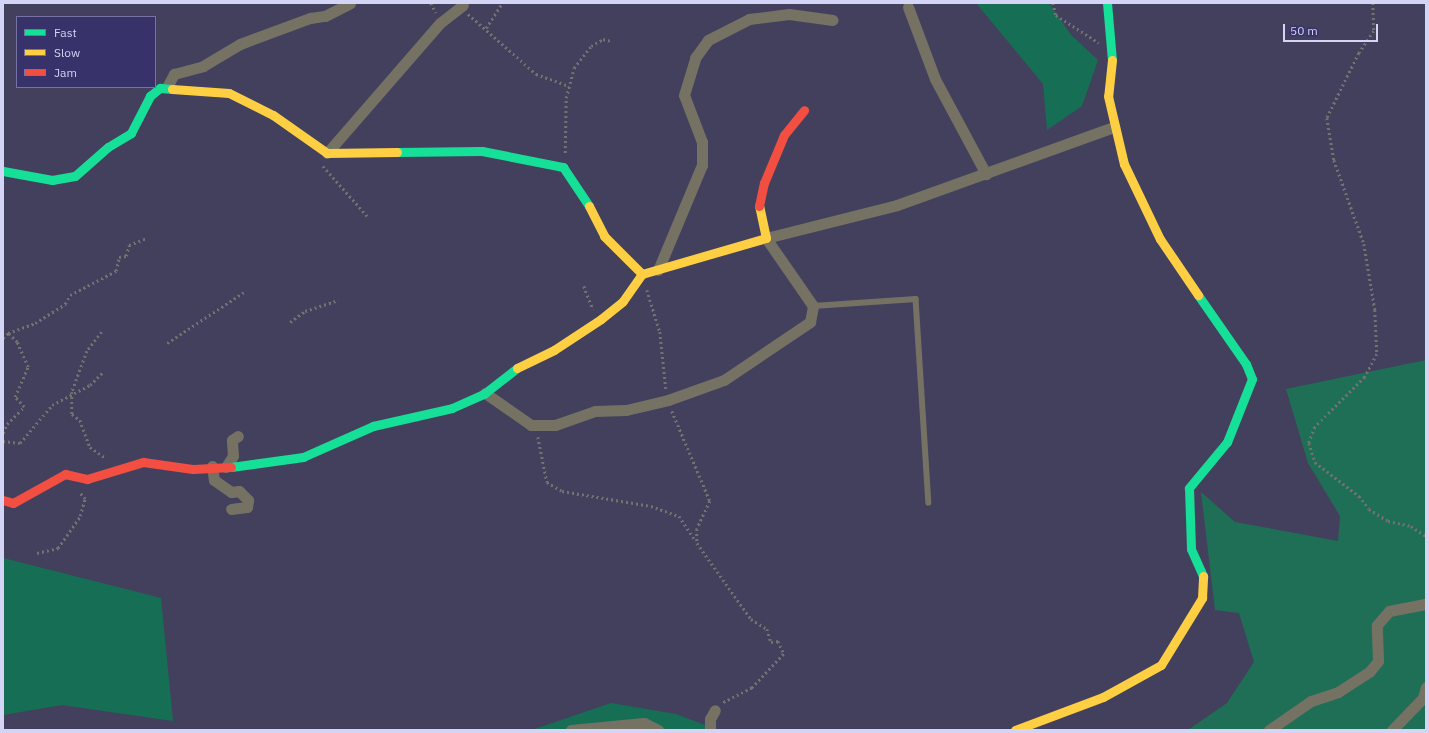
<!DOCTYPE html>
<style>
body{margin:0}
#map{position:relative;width:1429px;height:733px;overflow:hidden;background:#42405d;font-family:"IBM Plex Sans",sans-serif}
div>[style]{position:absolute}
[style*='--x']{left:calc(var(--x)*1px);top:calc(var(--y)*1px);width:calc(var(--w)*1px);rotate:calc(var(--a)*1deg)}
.green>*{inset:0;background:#1f6f56}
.forest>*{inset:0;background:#166f55}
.path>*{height:2.5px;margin-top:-1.25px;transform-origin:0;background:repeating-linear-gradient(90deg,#747271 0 2px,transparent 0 5px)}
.lane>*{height:5.5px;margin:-2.75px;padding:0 2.75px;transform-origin:2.75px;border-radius:2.75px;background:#757264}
.street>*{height:11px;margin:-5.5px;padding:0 5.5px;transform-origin:5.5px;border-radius:5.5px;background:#757264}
.fast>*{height:9px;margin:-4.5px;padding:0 4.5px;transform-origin:4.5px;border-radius:4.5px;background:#16e098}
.slow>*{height:9px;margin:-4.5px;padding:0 4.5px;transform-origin:4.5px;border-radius:4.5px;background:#ffcf43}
.jam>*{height:9px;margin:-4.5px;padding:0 4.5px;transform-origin:4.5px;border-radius:4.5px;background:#f24e42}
span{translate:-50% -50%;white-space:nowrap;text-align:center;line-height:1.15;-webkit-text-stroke:3px #37336a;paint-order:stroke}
.frame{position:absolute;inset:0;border:4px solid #d3d4f6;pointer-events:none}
.legend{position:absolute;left:16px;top:16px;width:140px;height:72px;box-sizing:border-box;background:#37336a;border:1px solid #7573a2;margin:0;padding:5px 7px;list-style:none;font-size:12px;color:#d3d4f6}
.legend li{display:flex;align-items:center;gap:8px;height:20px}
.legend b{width:20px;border:1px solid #7573a2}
.scale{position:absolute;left:1283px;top:24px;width:95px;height:18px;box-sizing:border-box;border:2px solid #d3d4f6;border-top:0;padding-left:5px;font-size:12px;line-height:14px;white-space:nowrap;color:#d3d4f6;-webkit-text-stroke:3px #37336a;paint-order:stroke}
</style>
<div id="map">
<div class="green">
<i style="clip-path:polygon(1426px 360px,1426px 730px,1188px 730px,1227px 703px,1254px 662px,1239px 613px,1215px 610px,1201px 492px,1235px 522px,1338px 541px,1340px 516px,1308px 463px,1286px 389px)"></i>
</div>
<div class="forest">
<i style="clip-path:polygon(976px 3px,1049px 3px,1071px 35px,1098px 60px,1082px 106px,1047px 130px,1043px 84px)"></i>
<i style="clip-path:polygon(3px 558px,161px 598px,173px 721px,62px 705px,3px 715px)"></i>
<i style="clip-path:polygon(611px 703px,676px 714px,718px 730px,532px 730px)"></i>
</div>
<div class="path">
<i style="--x:431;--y:3;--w:11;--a:63"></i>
<i style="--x:1053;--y:3;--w:12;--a:76"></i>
<i style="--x:1056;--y:15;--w:51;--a:33.1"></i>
<i style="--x:1373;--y:3;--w:28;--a:88"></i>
<i style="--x:1374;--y:31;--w:27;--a:124"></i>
<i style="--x:1359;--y:53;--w:72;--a:116.2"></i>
<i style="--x:1327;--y:118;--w:43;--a:80.5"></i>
<i style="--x:1334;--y:160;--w:89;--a:70.3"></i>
<i style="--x:1364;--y:244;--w:67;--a:80.5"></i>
<i style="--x:1375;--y:310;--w:44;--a:87.4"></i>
<i style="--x:1377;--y:354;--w:26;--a:118"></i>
<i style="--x:1365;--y:377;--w:71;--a:135"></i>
<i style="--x:1315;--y:427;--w:17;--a:111"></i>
<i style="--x:1309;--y:443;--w:20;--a:72"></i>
<i style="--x:1315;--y:462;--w:56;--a:37.7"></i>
<i style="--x:1359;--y:496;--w:16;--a:52"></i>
<i style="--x:1369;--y:509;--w:22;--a:32"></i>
<i style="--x:1388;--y:521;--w:24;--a:12"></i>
<i style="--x:1411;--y:526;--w:18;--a:34"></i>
<i style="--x:468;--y:14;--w:91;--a:41.4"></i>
<i style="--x:536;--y:74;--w:35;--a:20"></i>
<i style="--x:486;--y:28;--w:30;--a:-57"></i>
<i style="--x:565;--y:153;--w:55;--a:-89"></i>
<i style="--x:566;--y:98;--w:31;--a:-75"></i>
<i style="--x:574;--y:68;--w:28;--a:-52"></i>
<i style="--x:591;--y:46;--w:14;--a:-30"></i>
<i style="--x:603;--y:39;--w:8;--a:14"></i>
<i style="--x:323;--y:166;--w:69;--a:48.5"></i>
<i style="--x:584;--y:286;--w:25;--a:69"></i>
<i style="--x:647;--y:290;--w:44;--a:72.8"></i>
<i style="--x:660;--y:332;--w:57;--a:84"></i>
<i style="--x:290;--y:322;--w:19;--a:-36"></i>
<i style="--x:305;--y:311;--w:35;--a:-18"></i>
<i style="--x:102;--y:332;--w:24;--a:128"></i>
<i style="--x:87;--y:351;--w:44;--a:110.1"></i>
<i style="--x:72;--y:392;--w:22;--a:90"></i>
<i style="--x:72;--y:414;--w:10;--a:37"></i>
<i style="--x:80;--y:420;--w:29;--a:70"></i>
<i style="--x:90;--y:447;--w:19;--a:35"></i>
<i style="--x:3;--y:338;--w:7;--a:-45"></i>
<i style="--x:167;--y:343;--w:92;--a:-33.5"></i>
<i style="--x:672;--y:411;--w:98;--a:67.1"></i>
<i style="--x:710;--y:501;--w:31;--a:115"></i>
<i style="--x:697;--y:529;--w:14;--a:90"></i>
<i style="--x:697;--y:543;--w:93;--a:54.6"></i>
<i style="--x:751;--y:619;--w:19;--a:32"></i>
<i style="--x:767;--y:629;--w:14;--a:73"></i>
<i style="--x:771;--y:642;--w:7;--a:-8"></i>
<i style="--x:778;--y:641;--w:14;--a:65"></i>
<i style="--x:784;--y:654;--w:47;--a:133.3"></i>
<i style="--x:752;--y:688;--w:33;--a:153"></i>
<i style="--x:3;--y:433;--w:10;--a:-66"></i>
<i style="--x:7;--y:424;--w:24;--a:-45"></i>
<i style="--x:24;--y:407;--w:13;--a:-132"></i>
<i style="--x:15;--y:397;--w:33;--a:-67"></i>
<i style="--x:28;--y:367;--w:27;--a:-114"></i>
<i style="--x:17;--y:342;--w:13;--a:-135"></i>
<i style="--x:8;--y:333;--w:29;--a:-20"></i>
<i style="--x:35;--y:323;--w:36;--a:-32"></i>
<i style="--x:65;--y:304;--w:10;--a:-61"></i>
<i style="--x:70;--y:295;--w:52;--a:-27.6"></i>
<i style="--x:116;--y:271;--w:14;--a:-78"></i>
<i style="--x:119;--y:257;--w:7;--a:-8"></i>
<i style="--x:126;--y:256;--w:11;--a:-75"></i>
<i style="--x:129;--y:245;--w:19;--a:-21"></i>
<i style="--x:538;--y:437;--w:46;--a:78.7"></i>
<i style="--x:547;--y:482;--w:17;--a:31"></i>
<i style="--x:562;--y:491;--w:90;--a:9.6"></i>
<i style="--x:651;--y:506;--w:30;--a:20"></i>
<i style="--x:679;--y:516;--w:30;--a:56"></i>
<i style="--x:3;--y:441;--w:17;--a:7"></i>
<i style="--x:20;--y:443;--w:50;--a:-49.9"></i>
<i style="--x:52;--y:405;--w:43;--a:-27.8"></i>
<i style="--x:90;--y:385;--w:18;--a:-45"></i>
<i style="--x:37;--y:553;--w:22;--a:-13"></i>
<i style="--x:58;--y:548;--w:39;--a:-55"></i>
<i style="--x:80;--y:516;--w:18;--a:-74"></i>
<i style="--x:85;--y:499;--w:9;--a:-131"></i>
</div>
<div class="lane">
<i style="--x:813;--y:306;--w:103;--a:-3.9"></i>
<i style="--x:916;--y:299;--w:204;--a:86.4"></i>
</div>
<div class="street">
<i style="--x:908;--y:7;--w:77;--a:69.4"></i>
<i style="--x:935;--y:79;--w:108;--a:61.8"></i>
<i style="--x:167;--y:87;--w:15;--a:-62"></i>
<i style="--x:174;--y:74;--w:30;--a:-15"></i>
<i style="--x:203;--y:66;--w:43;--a:-30.7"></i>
<i style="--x:240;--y:44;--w:75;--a:-20.4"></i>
<i style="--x:310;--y:18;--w:15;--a:-8"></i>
<i style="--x:325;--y:16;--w:28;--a:-27"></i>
<i style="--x:327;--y:153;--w:172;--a:-49"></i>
<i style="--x:440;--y:23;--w:29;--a:-38"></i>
<i style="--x:658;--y:270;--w:114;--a:-67.3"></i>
<i style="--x:702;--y:165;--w:23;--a:-90"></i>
<i style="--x:702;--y:142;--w:50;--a:-111"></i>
<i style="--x:684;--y:95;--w:39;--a:-73"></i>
<i style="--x:695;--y:58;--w:22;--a:-54"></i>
<i style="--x:708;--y:40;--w:46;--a:-27.1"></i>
<i style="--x:749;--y:19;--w:40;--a:-7.1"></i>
<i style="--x:789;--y:14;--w:44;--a:7.8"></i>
<i style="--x:485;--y:393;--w:56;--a:34.8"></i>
<i style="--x:531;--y:425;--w:24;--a:0"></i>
<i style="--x:555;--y:425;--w:42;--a:-19.3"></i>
<i style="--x:595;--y:411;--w:31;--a:-2"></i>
<i style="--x:626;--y:410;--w:43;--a:-13.4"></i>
<i style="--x:668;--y:400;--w:59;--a:-19.7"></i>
<i style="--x:724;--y:380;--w:104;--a:-34"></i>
<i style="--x:810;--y:322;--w:16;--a:-79"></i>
<i style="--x:813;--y:306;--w:83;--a:-124.7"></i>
<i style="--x:766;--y:238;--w:135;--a:-14.1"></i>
<i style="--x:897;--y:205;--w:231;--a:-19.8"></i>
<i style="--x:212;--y:466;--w:14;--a:82"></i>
<i style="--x:214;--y:480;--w:21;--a:35"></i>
<i style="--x:231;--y:492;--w:8;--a:-7"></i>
<i style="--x:239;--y:491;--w:13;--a:45"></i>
<i style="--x:248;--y:500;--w:7;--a:98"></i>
<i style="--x:247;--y:507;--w:16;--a:173"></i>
<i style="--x:226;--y:467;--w:13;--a:-58"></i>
<i style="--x:233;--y:456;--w:16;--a:-94"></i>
<i style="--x:232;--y:440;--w:7;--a:-34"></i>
<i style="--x:571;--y:730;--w:73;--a:-5.5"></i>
<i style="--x:644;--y:723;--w:16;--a:27"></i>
<i style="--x:710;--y:730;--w:11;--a:-90"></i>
<i style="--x:710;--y:719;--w:10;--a:-61"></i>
<i style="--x:1269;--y:730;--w:51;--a:-34.6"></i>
<i style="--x:1311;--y:701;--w:28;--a:-18"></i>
<i style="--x:1338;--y:692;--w:38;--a:-33"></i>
<i style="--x:1370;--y:671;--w:13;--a:-51"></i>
<i style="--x:1378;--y:661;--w:36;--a:-92"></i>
<i style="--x:1377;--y:625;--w:18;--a:-49"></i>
<i style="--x:1389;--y:611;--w:38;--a:-11"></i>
<i style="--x:1392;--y:730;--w:45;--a:-45.9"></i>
<i style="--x:1423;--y:698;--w:11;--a:-75"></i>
</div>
<div class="fast">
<i style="--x:1107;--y:3;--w:57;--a:85"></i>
<i style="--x:397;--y:152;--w:85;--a:-0.7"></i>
<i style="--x:482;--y:151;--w:83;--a:11.2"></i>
<i style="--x:563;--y:167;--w:47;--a:56.3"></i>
<i style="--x:3;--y:171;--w:50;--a:10.4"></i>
<i style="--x:52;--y:180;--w:23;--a:-10"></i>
<i style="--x:75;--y:176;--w:44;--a:-41.3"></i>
<i style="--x:108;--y:147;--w:27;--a:-31"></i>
<i style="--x:131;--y:133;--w:42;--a:-62.8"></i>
<i style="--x:150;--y:96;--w:13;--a:-39"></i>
<i style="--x:160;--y:88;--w:12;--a:5"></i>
<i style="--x:1198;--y:295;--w:84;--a:55.2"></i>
<i style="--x:1246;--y:364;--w:16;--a:68"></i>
<i style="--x:1252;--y:379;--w:68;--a:111.6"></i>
<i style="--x:1227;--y:442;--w:60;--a:129.6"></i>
<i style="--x:1189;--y:488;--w:61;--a:88.1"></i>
<i style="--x:1191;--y:549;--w:30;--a:66"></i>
<i style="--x:231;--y:467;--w:73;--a:-7.9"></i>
<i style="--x:303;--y:457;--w:77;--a:-23.9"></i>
<i style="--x:373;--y:426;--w:81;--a:-12.8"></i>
<i style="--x:452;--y:408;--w:36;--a:-24"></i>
<i style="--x:485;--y:393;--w:41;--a:-38"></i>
</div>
<div class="slow">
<i style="--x:1112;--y:60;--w:36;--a:96"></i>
<i style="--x:1108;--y:96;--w:70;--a:76.8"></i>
<i style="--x:1124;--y:164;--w:83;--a:64.4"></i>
<i style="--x:1160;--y:239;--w:68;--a:55.8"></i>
<i style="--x:172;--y:89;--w:57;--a:4"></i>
<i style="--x:229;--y:93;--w:49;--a:26.6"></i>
<i style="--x:273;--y:115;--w:66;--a:35.1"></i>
<i style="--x:327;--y:153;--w:70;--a:-0.8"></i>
<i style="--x:589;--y:206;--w:34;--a:63"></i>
<i style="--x:604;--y:236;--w:54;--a:45"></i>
<i style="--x:517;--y:368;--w:41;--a:-25.9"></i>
<i style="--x:554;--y:350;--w:56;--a:-33.4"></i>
<i style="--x:601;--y:319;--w:28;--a:-39"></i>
<i style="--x:623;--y:301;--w:33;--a:-55"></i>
<i style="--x:642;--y:274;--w:129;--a:-16.2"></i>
<i style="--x:766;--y:238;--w:33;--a:-102"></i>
<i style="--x:1015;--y:730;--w:94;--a:-20.6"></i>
<i style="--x:1103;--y:697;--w:66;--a:-28.9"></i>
<i style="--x:1161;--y:665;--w:79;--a:-58.5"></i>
<i style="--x:1202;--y:598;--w:22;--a:-87"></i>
</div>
<div class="jam">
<i style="--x:759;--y:206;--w:24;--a:-78"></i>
<i style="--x:764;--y:183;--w:52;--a:-67.4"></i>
<i style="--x:784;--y:135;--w:32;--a:-51"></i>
<i style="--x:3;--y:500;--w:10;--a:17"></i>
<i style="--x:13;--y:503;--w:60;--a:-29.1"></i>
<i style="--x:65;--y:474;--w:23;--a:13"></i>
<i style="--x:87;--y:479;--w:59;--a:-16.9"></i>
<i style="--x:143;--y:462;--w:50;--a:8"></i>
<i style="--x:193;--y:469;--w:38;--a:-3"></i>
</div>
<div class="frame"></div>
<ul class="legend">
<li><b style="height:5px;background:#16e098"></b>Fast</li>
<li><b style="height:5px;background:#ffcf43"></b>Slow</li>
<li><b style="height:5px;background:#f24e42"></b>Jam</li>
</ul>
<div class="scale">50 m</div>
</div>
